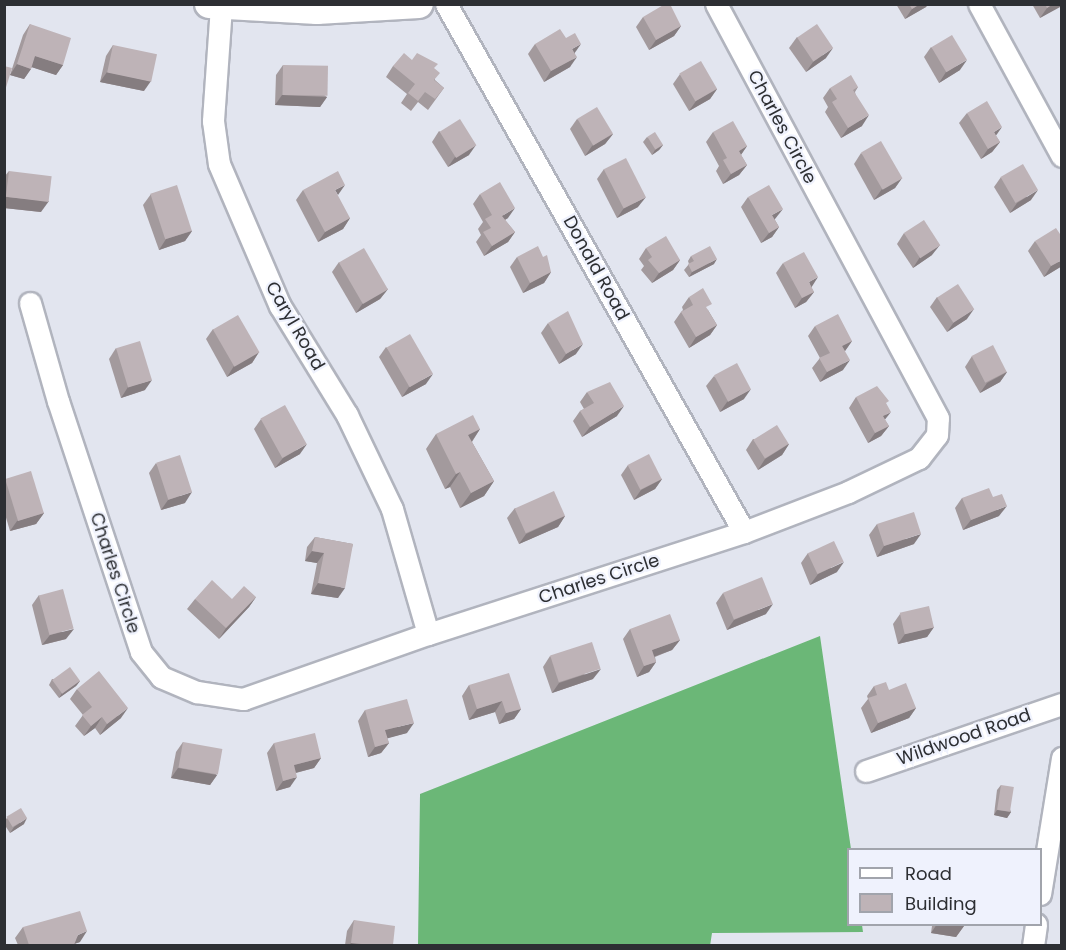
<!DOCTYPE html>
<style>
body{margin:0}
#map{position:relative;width:1066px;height:950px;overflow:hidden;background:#e2e5ef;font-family:Poppins,sans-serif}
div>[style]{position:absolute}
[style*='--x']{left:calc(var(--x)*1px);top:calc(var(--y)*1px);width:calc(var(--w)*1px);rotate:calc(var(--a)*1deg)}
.forest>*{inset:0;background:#6bb777}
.roads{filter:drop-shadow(2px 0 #b1b4be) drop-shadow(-2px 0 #b1b4be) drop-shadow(0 2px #b1b4be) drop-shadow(0 -2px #b1b4be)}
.minor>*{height:21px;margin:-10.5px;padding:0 10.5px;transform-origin:10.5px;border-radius:10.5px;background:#fff}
.secondary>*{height:28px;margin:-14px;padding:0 14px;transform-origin:14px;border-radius:14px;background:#fff}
.wall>*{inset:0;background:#a39a9d}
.shaded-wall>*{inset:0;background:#857d80}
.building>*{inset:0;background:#beb3b7;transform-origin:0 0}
span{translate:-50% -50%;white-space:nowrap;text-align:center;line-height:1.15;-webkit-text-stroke:4.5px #eff2fd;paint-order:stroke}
.street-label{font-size:18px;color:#2d2f33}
.frame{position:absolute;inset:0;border:6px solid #2d2f33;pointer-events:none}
.legend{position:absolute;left:847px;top:848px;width:195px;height:78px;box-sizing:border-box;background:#eff2fd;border:2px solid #a1a4ac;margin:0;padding:8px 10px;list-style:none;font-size:18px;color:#2d2f33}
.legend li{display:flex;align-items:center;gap:12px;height:30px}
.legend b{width:30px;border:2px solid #a1a4ac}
</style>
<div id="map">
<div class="forest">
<i style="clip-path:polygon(820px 636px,851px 849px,848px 924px,862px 925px,863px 932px,712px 933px,710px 946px,418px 945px,420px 794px)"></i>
</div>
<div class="roads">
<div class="minor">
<i style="--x:446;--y:4;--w:606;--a:60.56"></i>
<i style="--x:979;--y:4;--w:173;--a:61.4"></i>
<i style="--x:221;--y:6;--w:115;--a:94"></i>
<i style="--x:213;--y:121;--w:43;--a:82.1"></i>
<i style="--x:219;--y:164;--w:155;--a:66.8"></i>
<i style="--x:280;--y:306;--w:128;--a:58.4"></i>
<i style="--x:347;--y:415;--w:104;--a:64.4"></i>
<i style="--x:392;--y:509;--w:130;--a:73.9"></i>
<i style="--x:30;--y:303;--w:102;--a:74.1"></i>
<i style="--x:58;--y:401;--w:264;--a:71.7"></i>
<i style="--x:141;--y:652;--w:32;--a:51"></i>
<i style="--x:161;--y:677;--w:39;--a:23"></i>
<i style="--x:197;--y:692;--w:47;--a:8.7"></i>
<i style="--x:243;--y:699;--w:196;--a:-19.4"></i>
<i style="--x:428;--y:634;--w:332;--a:-17.9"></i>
<i style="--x:744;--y:532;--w:111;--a:-21"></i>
<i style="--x:848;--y:492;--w:79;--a:-25.6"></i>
<i style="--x:919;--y:458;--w:29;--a:-52"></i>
<i style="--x:937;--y:435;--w:17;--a:-87"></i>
<i style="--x:938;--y:418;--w:470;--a:-118.2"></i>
<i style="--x:866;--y:771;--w:207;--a:-18.9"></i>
<i style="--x:1040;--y:894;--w:138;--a:-80.8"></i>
<i style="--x:1033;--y:946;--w:22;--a:-82"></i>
</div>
<div class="secondary">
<i style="--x:209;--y:4;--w:108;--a:3.2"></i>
<i style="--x:317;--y:10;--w:102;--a:-3.4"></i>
</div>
</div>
<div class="wall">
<i style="clip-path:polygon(896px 4px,928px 4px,926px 7px,905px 19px)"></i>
<i style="clip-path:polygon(1032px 4px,1062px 4px,1040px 18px)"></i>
<i style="clip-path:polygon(643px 17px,681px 26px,674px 36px,649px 50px,636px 27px)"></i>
<i style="clip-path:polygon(30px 24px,63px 65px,56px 75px,32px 67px,24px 79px,10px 75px,23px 35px)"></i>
<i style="clip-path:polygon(797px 37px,826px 58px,806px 72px,789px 48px)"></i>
<i style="clip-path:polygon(535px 44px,575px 53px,570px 67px,544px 82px,528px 54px)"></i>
<i style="clip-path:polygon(113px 45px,144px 91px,100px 82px,106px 56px)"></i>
<i style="clip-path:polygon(931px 47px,960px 70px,939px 83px,924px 57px)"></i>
<i style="clip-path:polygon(412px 60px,434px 69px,435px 80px,444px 88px,428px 110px,418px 102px,411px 111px,401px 103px,407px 94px,386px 77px,393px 66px)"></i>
<i style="clip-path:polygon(283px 65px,327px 97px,320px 107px,275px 105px,276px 75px)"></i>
<i style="clip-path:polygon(680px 74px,717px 89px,710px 99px,689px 111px,673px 84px)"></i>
<i style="clip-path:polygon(858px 87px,855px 92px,862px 126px,841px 138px,825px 112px,828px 107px,823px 98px,830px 88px)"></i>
<i style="clip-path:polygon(967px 113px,996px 136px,1000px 142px,992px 152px,981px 159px,959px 123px)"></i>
<i style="clip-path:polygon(577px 119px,613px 134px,605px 144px,585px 156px,570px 129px)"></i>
<i style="clip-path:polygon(439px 131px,469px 155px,448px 167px,432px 142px)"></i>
<i style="clip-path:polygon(713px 132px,747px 146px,741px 155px,747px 165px,739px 175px,723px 184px,716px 171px,719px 166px,706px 142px)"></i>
<i style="clip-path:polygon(647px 137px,663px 145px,659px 150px,652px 155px,643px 142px)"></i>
<i style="clip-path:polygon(861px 153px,902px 178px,895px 188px,874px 200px,854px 164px)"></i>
<i style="clip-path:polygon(604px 169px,638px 207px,617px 218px,597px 179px)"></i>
<i style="clip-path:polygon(9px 171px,41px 212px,4px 208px,4px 177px)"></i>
<i style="clip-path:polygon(1001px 177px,1031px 200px,1010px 213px,994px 187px)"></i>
<i style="clip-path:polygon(303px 190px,350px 218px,343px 229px,318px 242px,296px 200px)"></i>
<i style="clip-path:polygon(151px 194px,192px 231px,185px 241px,159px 250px,143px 205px)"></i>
<i style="clip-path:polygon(480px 194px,508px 218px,505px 220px,515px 232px,508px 242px,484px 256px,476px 242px,481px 235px,478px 229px,483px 222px,473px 204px)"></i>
<i style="clip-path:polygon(748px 197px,775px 219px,775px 220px,779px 227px,772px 237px,761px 243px,741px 207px)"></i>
<i style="clip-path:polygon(904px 233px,932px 255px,913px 268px,897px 244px)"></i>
<i style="clip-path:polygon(1035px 241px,1062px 266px,1044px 277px,1028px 251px)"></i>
<i style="clip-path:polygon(646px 248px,680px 260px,673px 270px,652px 283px,641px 270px,644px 266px,639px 259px)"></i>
<i style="clip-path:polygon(691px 256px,714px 264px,689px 277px,684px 270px,689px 264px,688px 261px)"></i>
<i style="clip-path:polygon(517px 257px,551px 272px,544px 283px,523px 293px,510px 267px)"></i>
<i style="clip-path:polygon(339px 262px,388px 289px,380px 299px,356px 313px,332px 272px)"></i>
<i style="clip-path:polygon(783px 263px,811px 287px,814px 292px,806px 302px,795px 308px,776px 273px)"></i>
<i style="clip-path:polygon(689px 297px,708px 310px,717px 325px,710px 335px,689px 348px,674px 322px,681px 312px,683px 310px,682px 307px)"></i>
<i style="clip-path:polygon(937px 297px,967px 319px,947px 332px,930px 307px)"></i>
<i style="clip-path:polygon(548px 323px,576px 354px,559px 364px,541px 333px)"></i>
<i style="clip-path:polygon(815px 326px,852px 341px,845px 351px,843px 370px,820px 382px,812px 368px,820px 358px,808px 336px)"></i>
<i style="clip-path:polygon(213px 329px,259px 352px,252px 363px,227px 377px,206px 339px)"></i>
<i style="clip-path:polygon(386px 347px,426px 384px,402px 397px,379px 357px)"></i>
<i style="clip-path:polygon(116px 348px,145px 390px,121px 398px,109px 359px)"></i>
<i style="clip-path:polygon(972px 356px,1007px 372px,1000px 382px,980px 393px,965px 367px)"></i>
<i style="clip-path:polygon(714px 376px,744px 399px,720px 412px,706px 386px)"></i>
<i style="clip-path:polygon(587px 392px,617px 416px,582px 437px,573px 421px,580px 411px,584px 409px,580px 402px)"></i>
<i style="clip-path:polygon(856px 397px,887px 405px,885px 420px,889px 426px,881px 436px,868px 443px,849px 408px)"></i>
<i style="clip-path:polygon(261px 419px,300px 454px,275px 468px,254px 429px)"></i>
<i style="clip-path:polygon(480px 429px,472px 442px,494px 481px,484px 496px,460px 508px,450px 487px,445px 489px,426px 449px,436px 434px)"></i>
<i style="clip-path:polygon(753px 439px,789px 444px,782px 455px,758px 470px,746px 450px)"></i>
<i style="clip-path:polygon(156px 463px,185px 503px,161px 510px,149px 473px)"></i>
<i style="clip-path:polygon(628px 465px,662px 479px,655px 489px,634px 500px,621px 475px)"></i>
<i style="clip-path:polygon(5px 478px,44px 513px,36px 524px,10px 531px,4px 511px,4px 479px)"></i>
<i style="clip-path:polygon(993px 497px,999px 516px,963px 530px,955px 508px,962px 498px)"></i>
<i style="clip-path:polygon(515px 508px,565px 516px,558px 527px,519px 544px,507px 518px)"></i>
<i style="clip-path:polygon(877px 524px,914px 544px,877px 557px,869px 535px)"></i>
<i style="clip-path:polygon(315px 537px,353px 544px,338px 598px,311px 594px,317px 563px,305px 561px,307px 547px)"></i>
<i style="clip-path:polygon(808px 553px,837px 572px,810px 585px,801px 563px)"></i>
<i style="clip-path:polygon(723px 593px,766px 614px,727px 630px,716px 603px)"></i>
<i style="clip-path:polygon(39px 595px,66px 639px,42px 645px,32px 605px)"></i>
<i style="clip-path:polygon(256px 597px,249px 607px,219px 639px,187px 609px,195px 599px,232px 599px)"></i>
<i style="clip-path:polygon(900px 614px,934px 627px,927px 637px,898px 644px,893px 624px)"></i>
<i style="clip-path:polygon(630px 629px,680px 640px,672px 650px,655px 657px,656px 662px,649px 672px,637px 677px,623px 639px)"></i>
<i style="clip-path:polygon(550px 656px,593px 679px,552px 693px,543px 667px)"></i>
<i style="clip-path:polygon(52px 679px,80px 681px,76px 686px,59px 698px,49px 685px)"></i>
<i style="clip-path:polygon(469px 685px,521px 709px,514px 719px,499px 724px,495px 712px,469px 720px,462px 696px)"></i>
<i style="clip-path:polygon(874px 686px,889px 690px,916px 708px,909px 718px,871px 733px,861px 708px,868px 699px,867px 696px)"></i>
<i style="clip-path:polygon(77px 689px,121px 718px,100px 735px,95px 728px,84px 736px,75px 726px,83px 715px,70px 699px)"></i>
<i style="clip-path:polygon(365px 710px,407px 733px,387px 738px,389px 743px,381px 753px,368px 757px,358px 721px)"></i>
<i style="clip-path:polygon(183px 742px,217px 775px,210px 785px,171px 778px,176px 752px)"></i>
<i style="clip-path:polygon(274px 743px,321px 758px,314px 768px,296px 773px,290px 787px,276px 791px,267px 753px)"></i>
<i style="clip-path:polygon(1001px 785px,1011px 812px,1007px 818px,994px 815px,997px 790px)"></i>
<i style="clip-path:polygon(7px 818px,24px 824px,10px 833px,4px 824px,4px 821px)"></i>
<i style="clip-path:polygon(354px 920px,393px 945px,345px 945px,347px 931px)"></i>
<i style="clip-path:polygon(924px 924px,964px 924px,964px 926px,956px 937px,931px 933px,932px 926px)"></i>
<i style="clip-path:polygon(23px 927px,80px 942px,74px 944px,73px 945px,18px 945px,15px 938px)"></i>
</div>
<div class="shaded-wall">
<i style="clip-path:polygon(920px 4px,928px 4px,926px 7px,905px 19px,912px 9px)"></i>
<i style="clip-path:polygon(1053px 4px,1062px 4px,1062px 6px,1040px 18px,1047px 8px)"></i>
<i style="clip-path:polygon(681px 26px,674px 36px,649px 50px,656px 40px)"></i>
<i style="clip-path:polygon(581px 44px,574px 54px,572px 49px)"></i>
<i style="clip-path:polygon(833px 48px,826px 58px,806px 72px,813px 62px)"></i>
<i style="clip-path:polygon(35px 56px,63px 65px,56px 75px,28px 66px)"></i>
<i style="clip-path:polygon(577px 57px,570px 67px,544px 82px,551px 71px)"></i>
<i style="clip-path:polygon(967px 60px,960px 70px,939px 83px,946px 72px)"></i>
<i style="clip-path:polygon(17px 64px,31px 69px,24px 79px,10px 75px)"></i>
<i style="clip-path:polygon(107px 72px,151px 81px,144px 91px,100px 82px)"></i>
<i style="clip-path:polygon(717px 89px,710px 99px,689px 111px,696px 101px)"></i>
<i style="clip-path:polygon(282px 95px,327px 97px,320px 107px,275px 105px)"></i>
<i style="clip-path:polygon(869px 115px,862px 126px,841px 138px,848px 128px)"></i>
<i style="clip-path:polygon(1002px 127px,995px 137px,994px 132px)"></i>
<i style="clip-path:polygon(613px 134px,605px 144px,585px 156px,592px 146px)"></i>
<i style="clip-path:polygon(1000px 142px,992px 152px,981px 159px,988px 149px)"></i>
<i style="clip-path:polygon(476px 145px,469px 155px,448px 167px,455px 157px)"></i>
<i style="clip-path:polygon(663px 145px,659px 150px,652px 155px,655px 150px)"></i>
<i style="clip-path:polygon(747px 146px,740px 156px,739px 151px)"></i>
<i style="clip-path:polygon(747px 165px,739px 175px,723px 184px,731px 174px)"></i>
<i style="clip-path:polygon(902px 178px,895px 188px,874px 200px,882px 189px)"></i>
<i style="clip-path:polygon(345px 185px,338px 195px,335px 190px)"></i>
<i style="clip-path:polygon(1038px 190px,1031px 200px,1010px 213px,1017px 203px)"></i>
<i style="clip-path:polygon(6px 197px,49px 201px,41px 212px,4px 208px,4px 199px)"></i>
<i style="clip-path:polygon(646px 197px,638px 207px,617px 218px,624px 208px)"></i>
<i style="clip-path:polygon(515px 208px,508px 218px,494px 226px,502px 216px)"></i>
<i style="clip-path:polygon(783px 209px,775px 219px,765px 225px,772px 215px)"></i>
<i style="clip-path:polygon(350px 218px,343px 229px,318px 242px,325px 232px)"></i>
<i style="clip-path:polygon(779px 227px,772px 237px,761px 243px,769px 233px)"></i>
<i style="clip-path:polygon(192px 231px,185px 241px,159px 250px,166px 239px)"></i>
<i style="clip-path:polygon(515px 232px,508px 242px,484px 256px,492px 246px)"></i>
<i style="clip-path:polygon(940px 245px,932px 255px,913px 268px,920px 257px)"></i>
<i style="clip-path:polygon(717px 259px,714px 264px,689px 277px,692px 272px)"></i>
<i style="clip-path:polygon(680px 260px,673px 270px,652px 283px,659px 273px)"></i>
<i style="clip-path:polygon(1062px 260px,1062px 266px,1044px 277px,1051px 266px)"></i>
<i style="clip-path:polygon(551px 272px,544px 283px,523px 293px,530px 283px)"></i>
<i style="clip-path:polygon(818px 277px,811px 288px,809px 282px)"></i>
<i style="clip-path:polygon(388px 289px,380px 299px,356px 313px,363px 303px)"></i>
<i style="clip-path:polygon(814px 292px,806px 302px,795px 308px,802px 298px)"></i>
<i style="clip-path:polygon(974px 309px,967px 319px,947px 332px,954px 322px)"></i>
<i style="clip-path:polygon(717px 325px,710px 335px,689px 348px,696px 337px)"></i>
<i style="clip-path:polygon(852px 341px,845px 351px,842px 346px)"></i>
<i style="clip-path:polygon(583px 344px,576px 354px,559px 364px,566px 354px)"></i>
<i style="clip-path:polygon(259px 352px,252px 363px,227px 377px,234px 366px)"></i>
<i style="clip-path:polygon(850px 360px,843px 370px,820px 382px,827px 372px)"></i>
<i style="clip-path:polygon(1007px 372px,1000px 382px,980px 393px,987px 383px)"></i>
<i style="clip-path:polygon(433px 374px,426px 384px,402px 397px,409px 387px)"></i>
<i style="clip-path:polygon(152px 380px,145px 390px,121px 398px,128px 387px)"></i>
<i style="clip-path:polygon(751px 389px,744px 399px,720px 412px,727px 402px)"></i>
<i style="clip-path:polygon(624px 406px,617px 416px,582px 437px,590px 427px)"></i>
<i style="clip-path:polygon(891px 412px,883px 422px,883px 416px)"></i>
<i style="clip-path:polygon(889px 426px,881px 436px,868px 443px,875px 433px)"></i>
<i style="clip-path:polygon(480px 429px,470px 444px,468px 435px)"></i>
<i style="clip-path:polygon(307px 444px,300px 454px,275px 468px,283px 458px)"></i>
<i style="clip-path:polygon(789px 444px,782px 455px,758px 470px,765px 459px)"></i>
<i style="clip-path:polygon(460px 472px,450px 487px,445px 489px,456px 474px)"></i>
<i style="clip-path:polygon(662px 479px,655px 489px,634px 500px,641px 490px)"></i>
<i style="clip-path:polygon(494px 481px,484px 496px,460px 508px,471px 493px)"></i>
<i style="clip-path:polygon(192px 492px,185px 503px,161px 510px,168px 500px)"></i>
<i style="clip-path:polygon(1007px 506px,999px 516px,963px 530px,971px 520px)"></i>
<i style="clip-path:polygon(44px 513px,36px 524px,10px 531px,17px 521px)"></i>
<i style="clip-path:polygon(565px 516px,558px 527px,519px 544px,526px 534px)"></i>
<i style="clip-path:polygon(921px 534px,914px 544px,877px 557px,884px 546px)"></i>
<i style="clip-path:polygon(312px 551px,324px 553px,317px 563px,305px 561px)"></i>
<i style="clip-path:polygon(844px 562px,837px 572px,810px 585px,818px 574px)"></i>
<i style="clip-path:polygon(318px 583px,345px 588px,338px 598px,311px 594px)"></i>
<i style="clip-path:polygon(256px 597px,249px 607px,219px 639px,226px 628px)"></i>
<i style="clip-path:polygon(773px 604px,766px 614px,727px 630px,734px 620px)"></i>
<i style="clip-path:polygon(934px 627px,927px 637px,898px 644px,905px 634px)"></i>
<i style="clip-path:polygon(74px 629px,66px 639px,42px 645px,50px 635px)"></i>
<i style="clip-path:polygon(680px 640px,672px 650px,645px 660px,652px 650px)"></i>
<i style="clip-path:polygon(656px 662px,649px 672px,637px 677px,644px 666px)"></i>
<i style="clip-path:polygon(601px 669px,593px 679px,552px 693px,559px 683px)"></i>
<i style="clip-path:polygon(80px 681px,76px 686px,59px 698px,62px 693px)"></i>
<i style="clip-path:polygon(502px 701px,495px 712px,469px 720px,477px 709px)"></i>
<i style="clip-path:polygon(128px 708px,121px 718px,100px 735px,107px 724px)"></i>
<i style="clip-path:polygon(916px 708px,909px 718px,871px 733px,878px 723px)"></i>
<i style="clip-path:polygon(521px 709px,514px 719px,499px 724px,506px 713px)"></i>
<i style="clip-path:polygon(102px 717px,95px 728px,84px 736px,91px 726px)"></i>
<i style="clip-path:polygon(414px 723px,407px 733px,378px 741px,385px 730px)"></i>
<i style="clip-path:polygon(389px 743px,381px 753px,368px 757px,375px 747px)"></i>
<i style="clip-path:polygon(321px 758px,314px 768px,287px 775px,294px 765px)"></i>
<i style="clip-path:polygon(178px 768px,217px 775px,210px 785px,171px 778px)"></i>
<i style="clip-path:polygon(297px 777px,290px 787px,276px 791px,283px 781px)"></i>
<i style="clip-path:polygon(997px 810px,1011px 812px,1007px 818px,994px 815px)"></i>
<i style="clip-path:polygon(27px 818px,24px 824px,10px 833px,14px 827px)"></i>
<i style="clip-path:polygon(937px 924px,952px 924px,964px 926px,956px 937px,931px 933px)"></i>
<i style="clip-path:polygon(87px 931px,80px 942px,71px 945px,78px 935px)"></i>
<i style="clip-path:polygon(351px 943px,372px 945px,349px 945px)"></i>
</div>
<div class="building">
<i style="clip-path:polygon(665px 4px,670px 4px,681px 26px,656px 40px,643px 17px)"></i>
<i style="clip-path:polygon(909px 4px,920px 4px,912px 9px)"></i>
<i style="clip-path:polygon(1045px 4px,1053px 4px,1047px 8px)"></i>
<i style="clip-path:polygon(30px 24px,71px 38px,63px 65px,35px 56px,31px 69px,17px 64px)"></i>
<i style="left:817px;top:24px;width:29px;height:24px;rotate:56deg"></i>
<i style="clip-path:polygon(560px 29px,566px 38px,575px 33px,581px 44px,572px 49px,577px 57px,551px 71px,535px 44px)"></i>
<i style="left:952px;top:35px;width:29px;height:24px;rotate:59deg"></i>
<i style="left:113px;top:45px;width:45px;height:28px;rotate:12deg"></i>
<i style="clip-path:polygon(404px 53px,412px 60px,417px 53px,438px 64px,434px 68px,440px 73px,434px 80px,444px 88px,435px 99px,425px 92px,418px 101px,408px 93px,415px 84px,393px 66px)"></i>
<i style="left:701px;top:61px;width:32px;height:25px;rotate:60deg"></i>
<i style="left:283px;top:65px;width:45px;height:30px;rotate:1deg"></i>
<i style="clip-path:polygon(4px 66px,12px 68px,4px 94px)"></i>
<i style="clip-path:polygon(851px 75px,858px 87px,853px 90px,869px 115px,848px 128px,832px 102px,837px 99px,830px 88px)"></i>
<i style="clip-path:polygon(987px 101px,1002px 127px,994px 132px,1000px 142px,988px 149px,967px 113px)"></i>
<i style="left:597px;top:107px;width:31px;height:23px;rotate:59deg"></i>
<i style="left:460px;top:119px;width:31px;height:24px;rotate:58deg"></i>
<i style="clip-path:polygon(733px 121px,747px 146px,739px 151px,747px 165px,731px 174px,723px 160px,727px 158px,713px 132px)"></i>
<i style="left:655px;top:132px;width:15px;height:9px;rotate:58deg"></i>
<i style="left:881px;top:141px;width:43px;height:23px;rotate:60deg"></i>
<i style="left:626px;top:158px;width:44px;height:25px;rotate:63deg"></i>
<i style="left:1023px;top:164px;width:30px;height:26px;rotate:60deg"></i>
<i style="left:9px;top:171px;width:43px;height:26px;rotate:7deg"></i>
<i style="clip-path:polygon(338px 171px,345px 185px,335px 190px,350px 218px,325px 232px,303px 190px)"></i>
<i style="clip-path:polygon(500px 182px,515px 208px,502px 216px,515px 232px,492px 246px,483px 232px,491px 228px,485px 219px,492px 215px,480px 194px)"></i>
<i style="left:177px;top:185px;width:48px;height:28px;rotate:72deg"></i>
<i style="clip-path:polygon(769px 185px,783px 209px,772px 215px,779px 227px,769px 233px,748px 197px)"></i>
<i style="left:924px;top:220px;width:30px;height:24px;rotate:57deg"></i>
<i style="clip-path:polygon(1056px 228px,1062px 237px,1062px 260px,1051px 266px,1035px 241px)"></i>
<i style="clip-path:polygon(666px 236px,680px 260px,659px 273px,648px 260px,652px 257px,646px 248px)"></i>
<i style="clip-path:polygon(538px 246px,543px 257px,547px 255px,551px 272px,530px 283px,517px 257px)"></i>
<i style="clip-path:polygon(710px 246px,717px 259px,692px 272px,688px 264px,694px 261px,691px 256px)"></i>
<i style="left:364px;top:248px;width:48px;height:29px;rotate:60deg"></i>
<i style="clip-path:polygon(804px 252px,818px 277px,809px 282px,814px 292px,802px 298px,783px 263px)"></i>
<i style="left:958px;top:284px;width:30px;height:25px;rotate:57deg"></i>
<i style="clip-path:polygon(703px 288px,712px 304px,706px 307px,717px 325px,696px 337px,681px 312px,693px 305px,689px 297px)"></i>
<i style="clip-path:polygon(568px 311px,583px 344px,566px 354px,548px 323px)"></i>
<i style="clip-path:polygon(838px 314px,852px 341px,842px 346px,850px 360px,827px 372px,819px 358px,830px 353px,815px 326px)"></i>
<i style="left:238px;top:315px;width:43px;height:29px;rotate:60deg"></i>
<i style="left:410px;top:334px;width:46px;height:27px;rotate:60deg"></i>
<i style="left:140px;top:341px;width:41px;height:25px;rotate:73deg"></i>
<i style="left:993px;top:345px;width:30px;height:24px;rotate:63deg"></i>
<i style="left:737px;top:363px;width:30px;height:26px;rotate:62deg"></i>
<i style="clip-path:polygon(610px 382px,624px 406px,590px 427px,580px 411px,594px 403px,587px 392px)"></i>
<i style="clip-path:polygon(877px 386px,889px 401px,886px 403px,891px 412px,883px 416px,889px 426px,875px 433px,856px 397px)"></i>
<i style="left:285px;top:405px;width:45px;height:28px;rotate:61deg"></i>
<i style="clip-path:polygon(473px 415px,480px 429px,468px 435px,494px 481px,471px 493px,460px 472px,456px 474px,436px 434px)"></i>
<i style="left:777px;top:425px;width:22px;height:28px;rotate:58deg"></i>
<i style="left:649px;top:454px;width:28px;height:24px;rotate:63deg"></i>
<i style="left:180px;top:455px;width:39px;height:25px;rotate:72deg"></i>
<i style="left:31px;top:471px;width:44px;height:27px;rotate:73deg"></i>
<i style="clip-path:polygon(989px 488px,993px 497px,1002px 494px,1007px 506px,971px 520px,962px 498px)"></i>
<i style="left:554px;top:491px;width:27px;height:43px;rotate:66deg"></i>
<i style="left:914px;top:512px;width:23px;height:39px;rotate:72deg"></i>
<i style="clip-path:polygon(315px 537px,353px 544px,345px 588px,318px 583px,324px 553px,312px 551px)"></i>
<i style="left:834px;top:541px;width:23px;height:29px;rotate:65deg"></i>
<i style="left:762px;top:577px;width:29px;height:42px;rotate:68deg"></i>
<i style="clip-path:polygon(212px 580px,232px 599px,244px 586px,256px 597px,226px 628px,195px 599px)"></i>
<i style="left:63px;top:589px;width:41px;height:25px;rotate:75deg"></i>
<i style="left:929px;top:606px;width:22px;height:30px;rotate:77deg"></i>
<i style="clip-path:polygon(670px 614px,680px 640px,652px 650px,656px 662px,644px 666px,630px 629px)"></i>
<i style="left:592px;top:642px;width:28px;height:44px;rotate:72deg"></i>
<i style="left:70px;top:667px;width:17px;height:22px;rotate:54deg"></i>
<i style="clip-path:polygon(99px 671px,128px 708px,107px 724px,102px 717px,91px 726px,82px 715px,92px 707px,77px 689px)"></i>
<i style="clip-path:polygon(509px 673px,521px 709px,506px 713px,502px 701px,477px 709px,469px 685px)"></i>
<i style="clip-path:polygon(886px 682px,889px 690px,906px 683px,916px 708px,878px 723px,868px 698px,877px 695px,874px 686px)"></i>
<i style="clip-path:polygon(407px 699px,414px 723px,385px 730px,389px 743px,375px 747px,365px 710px)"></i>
<i style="clip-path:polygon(315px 733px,321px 758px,294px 765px,297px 777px,283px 781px,274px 743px)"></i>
<i style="left:183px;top:742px;width:40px;height:26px;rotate:10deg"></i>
<i style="left:1001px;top:785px;width:13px;height:25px;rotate:9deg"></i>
<i style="left:21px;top:808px;width:12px;height:17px;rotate:59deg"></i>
<i style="clip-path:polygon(80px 911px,87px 931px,78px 935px,74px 945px,29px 945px,23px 927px)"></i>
<i style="clip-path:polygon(354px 920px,395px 926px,393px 945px,372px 945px,351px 943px)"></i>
<i style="clip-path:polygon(952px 924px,964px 924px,964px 926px)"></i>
</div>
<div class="street-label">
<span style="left:782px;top:127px;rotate:62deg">Charles Circle</span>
<span style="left:596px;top:268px;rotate:61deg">Donald Road</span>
<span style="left:295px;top:326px;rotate:60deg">Caryl Road</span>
<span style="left:115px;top:573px;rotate:72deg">Charles Circle</span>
<span style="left:599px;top:579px;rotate:-18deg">Charles Circle</span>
<span style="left:964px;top:737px;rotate:-19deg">Wildwood Road</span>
</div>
<div class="frame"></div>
<ul class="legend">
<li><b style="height:8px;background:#fff"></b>Road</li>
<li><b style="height:16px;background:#beb3b7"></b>Building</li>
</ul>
</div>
